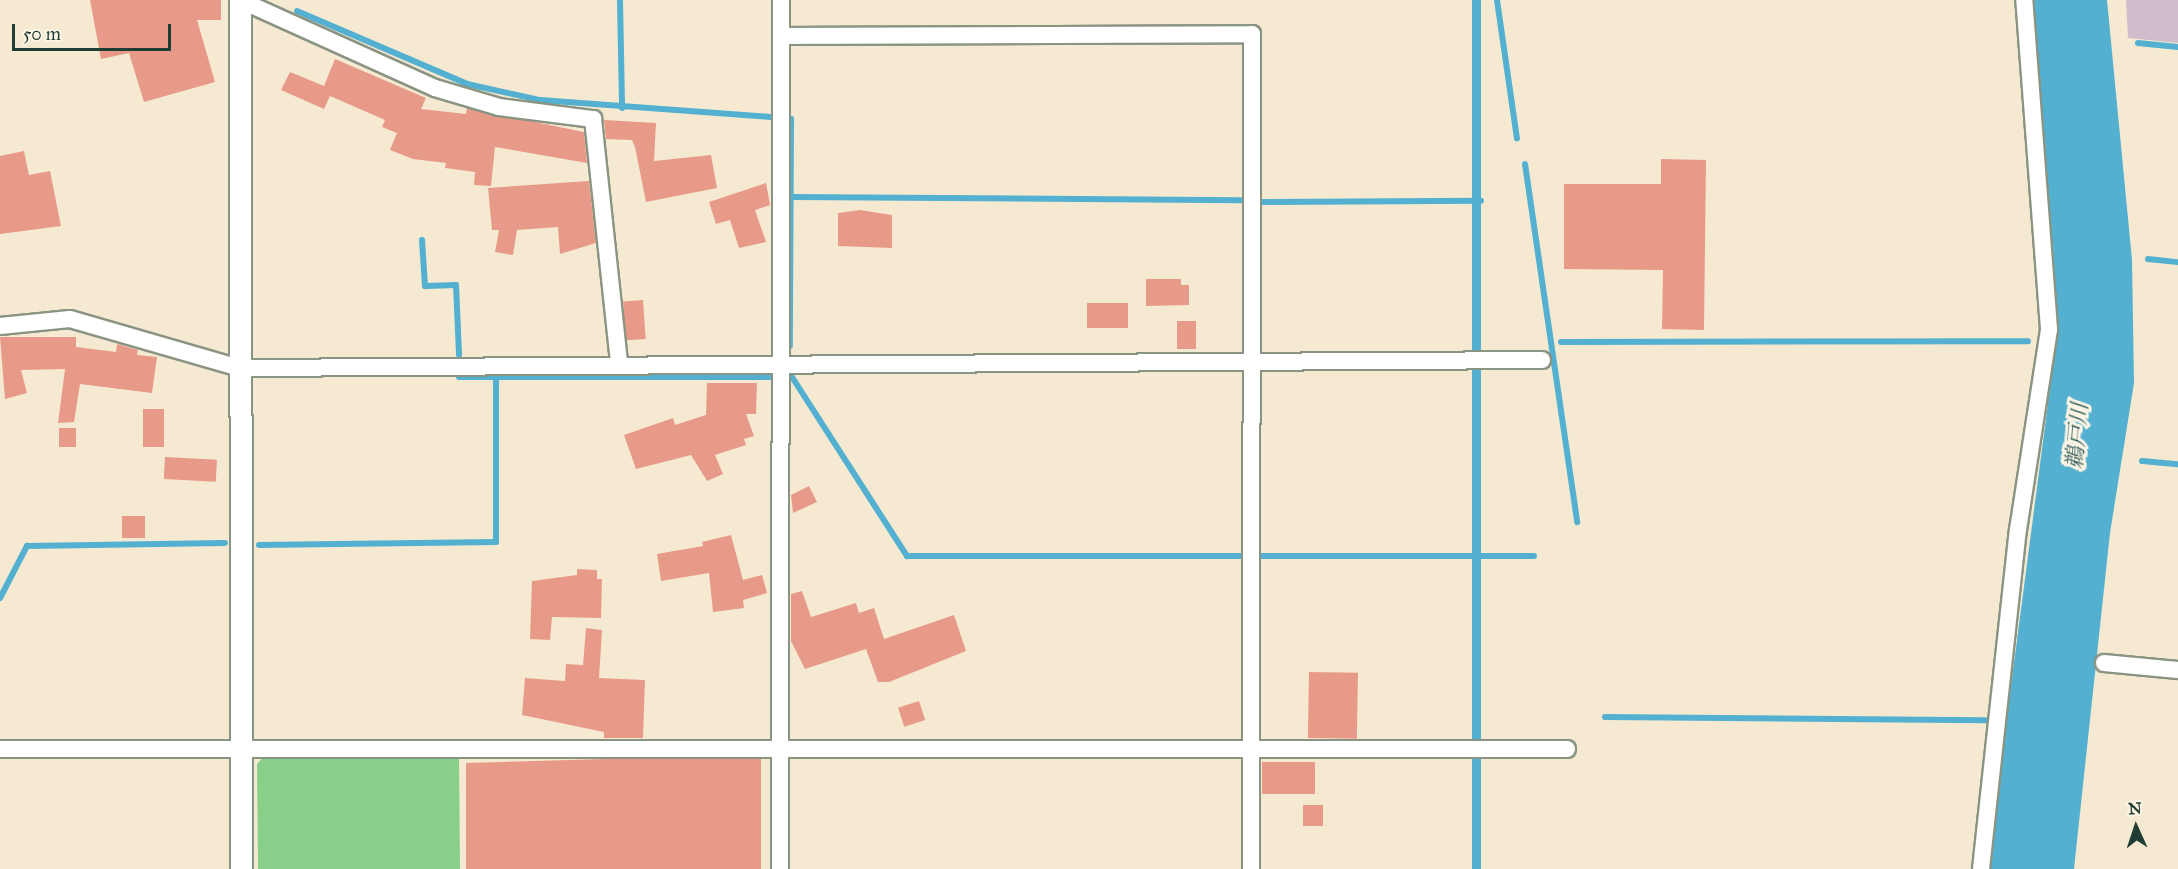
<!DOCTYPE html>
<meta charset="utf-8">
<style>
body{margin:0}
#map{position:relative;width:2178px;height:869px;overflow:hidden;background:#f5ead1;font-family:"IM FELL Great Primer","Noto Serif JP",serif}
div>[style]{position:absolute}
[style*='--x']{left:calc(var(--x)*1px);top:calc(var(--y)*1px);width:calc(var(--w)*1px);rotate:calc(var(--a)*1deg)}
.industrial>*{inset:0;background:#d0bdcc}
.green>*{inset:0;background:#88cf8a}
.water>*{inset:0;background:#53b0d1;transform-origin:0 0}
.stream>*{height:6px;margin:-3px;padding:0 3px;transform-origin:3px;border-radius:3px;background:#53b0d1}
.building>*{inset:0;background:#e89a89;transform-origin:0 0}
.roads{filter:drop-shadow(2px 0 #8a9482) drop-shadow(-2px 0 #8a9482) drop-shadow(0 2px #8a9482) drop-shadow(0 -2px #8a9482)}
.minor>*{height:16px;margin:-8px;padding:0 8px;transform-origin:8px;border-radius:8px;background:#fff}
.tertiary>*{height:21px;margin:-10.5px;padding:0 10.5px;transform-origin:10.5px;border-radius:10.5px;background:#fff}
span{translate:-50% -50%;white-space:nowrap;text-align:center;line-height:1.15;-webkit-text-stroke:6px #fcf5e5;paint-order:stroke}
.water-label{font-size:22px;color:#2c5a5b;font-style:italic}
.north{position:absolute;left:2106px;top:797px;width:60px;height:60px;-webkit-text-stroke:4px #fcf5e5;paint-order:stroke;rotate:357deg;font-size:16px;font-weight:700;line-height:24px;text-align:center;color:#1f3d34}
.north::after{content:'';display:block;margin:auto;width:21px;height:27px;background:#1f3d34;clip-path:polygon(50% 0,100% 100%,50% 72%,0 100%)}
.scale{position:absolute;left:12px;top:24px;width:159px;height:27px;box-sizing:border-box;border:3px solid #1f3d34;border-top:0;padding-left:8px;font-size:18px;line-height:21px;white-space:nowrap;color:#1f3d34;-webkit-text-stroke:4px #fcf5e5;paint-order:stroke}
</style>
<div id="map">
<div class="industrial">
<i style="clip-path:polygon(2126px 0,2178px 0,2178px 43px,2128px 38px)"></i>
</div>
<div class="green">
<i style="clip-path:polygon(264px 756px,459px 756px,460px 869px,258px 869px,257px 764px)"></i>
</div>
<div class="water">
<i style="left:1472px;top:0;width:9px;height:878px"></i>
<i style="clip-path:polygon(2033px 0,2107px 0,2132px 260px,2134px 383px,2110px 533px,2074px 869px,1987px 869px,2055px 350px)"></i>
</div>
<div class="stream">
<i style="--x:620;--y:0;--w:108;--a:88.9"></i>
<i style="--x:1497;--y:0;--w:140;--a:81.8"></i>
<i style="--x:297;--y:11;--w:185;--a:23.2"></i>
<i style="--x:467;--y:84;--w:75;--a:12.4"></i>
<i style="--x:540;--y:100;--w:231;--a:4.2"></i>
<i style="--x:2138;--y:43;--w:40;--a:5.7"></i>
<i style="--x:784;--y:118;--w:7;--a:8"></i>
<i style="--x:791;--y:119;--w:227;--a:90.3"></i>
<i style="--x:1525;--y:164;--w:362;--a:81.7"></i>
<i style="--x:791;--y:197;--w:450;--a:0.4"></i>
<i style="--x:1259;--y:202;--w:222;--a:-0.3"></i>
<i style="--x:422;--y:240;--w:46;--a:86.3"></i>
<i style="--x:425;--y:286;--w:31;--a:-2"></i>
<i style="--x:456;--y:285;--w:70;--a:87.5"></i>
<i style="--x:2148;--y:259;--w:30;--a:6"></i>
<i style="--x:1561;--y:342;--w:467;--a:-0.1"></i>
<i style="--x:459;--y:377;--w:311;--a:0"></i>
<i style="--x:792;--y:377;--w:213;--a:57.3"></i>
<i style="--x:907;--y:556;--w:336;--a:0"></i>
<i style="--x:2142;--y:461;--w:36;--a:5"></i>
<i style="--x:259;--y:545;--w:237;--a:-0.7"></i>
<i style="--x:496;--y:542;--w:165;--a:-90"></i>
<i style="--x:1260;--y:556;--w:274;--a:0"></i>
<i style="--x:0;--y:598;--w:59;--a:-62.6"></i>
<i style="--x:27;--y:546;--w:198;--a:-0.9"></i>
<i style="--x:1605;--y:717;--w:380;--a:0.5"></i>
</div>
<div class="building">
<i style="clip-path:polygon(90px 0,221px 0,221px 20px,197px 20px,215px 82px,144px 102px,129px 53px,101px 59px)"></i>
<i style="clip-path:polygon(335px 59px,426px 98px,421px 109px,466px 114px,467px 108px,584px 132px,587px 163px,495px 147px,491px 186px,474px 185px,475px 172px,445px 168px,446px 163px,413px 159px,390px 150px,397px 133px,382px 127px,385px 120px,330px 96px,324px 109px,281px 90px,290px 72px,324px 86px)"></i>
<i style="clip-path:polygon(604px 120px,656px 123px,654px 161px,711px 155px,717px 188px,646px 202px,635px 147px,632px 140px,606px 139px)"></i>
<i style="clip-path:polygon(24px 151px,29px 175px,50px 171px,61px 226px,0 234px,0 156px)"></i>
<i style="clip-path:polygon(1661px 159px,1706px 160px,1704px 330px,1662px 329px,1663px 270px,1564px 269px,1564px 184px,1661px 184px)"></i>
<i style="clip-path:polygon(589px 181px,596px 243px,560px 254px,558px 227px,517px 230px,513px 255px,495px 252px,499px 230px,492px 230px,488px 188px)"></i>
<i style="clip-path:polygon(766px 183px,770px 205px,755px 210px,766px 242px,739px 248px,730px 220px,716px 224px,709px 202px)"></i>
<i style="clip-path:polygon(860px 210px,892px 215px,892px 248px,838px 246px,838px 213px)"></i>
<i style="clip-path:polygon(1146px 279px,1181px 279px,1181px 285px,1189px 285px,1189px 305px,1146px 306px)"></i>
<i style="left:643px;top:300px;width:39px;height:20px;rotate:86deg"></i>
<i style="left:1087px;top:303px;width:41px;height:25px"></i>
<i style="left:1177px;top:321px;width:19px;height:28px"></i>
<i style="clip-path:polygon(0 337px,76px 337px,76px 347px,116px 352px,117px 344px,138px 350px,137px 355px,157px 357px,152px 393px,80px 384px,74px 422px,58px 423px,65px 369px,21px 370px,27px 393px,5px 399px)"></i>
<i style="clip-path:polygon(707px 383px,757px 383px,756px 414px,746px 414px,754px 436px,744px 439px,746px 445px,715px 455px,723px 474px,707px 481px,691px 455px,636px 469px,624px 435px,673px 418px,675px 425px,706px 415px)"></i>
<i style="left:143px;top:409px;width:21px;height:38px"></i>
<i style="left:59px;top:428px;width:17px;height:19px"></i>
<i style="left:165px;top:457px;width:52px;height:22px;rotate:3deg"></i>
<i style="clip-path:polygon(809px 486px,817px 502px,793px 513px,791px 495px)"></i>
<i style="left:122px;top:516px;width:23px;height:22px"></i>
<i style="clip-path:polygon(731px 535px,743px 580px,762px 575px,767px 593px,743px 600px,744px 608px,713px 612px,709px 573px,661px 581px,657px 554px,703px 546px,702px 542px)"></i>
<i style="clip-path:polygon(577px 569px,597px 570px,597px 579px,602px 579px,601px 618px,552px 617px,550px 640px,530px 639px,532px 581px,577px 575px)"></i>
<i style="clip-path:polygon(802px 591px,811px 617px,856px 603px,859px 613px,874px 608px,884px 639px,954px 615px,966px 651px,889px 682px,878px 682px,866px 649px,805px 669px,791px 641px,791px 594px)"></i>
<i style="clip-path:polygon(586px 628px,602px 630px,599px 678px,645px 680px,643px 738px,604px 738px,604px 732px,522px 715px,525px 678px,565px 681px,566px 664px,583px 665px)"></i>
<i style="left:1309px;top:672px;width:49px;height:66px;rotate:1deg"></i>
<i style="left:919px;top:701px;width:20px;height:22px;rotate:72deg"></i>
<i style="clip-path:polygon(604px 759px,761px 759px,761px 869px,466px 869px,466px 763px)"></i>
<i style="left:1262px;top:762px;width:53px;height:32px"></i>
<i style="left:1303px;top:805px;width:20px;height:21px"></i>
</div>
<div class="roads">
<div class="minor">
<i style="--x:240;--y:0;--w:214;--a:24.3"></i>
<i style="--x:435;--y:88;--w:67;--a:16.5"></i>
<i style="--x:499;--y:107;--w:95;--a:7.3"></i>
<i style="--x:593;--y:119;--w:246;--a:83.9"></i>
<i style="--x:781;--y:36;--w:471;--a:-0.2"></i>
<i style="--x:1252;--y:34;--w:835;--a:90.07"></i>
<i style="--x:0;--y:326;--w:70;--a:-5.7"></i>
<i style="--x:70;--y:319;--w:177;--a:16.1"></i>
<i style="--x:240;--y:368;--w:1302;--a:-0.35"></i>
<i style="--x:2104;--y:663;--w:74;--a:5.4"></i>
<i style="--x:0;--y:749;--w:1567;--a:0"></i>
<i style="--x:780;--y:869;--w:869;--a:-89.93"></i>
<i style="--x:1981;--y:869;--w:341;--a:-83.8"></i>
<i style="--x:2018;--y:530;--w:203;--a:-81.2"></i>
<i style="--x:2049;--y:329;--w:330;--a:-94.3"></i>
</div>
<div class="tertiary">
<i style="--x:240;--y:0;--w:869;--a:89.93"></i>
</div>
</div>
<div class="water-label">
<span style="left:2077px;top:436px;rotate:-85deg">鵜戸川</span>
</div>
<div class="north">N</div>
<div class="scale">50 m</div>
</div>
